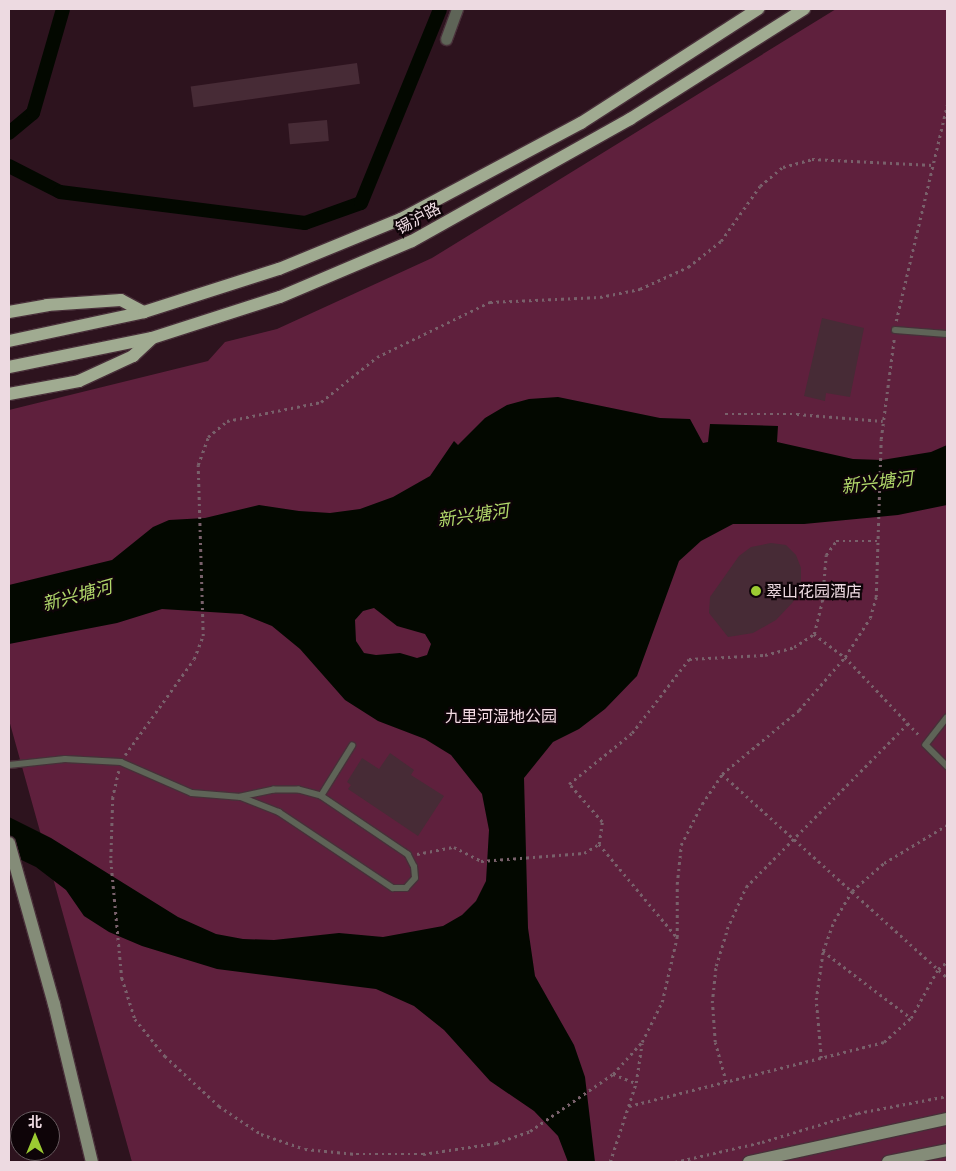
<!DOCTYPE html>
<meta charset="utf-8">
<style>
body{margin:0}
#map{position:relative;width:956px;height:1171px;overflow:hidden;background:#2d131e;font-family:"Open Sans","Noto Sans SC",sans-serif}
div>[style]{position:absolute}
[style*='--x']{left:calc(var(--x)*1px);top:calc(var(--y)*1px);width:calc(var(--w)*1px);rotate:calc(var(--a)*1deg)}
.green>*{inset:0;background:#5f203d}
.water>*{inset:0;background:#030800}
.canal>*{height:14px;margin:-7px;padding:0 7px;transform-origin:7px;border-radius:7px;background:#030800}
.building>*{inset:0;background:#472b36;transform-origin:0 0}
.path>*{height:2.5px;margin-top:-1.25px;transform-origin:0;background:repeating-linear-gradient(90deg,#79616b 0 2.5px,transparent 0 6.5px)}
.roads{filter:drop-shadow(1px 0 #482f39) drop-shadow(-1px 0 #482f39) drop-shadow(0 1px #482f39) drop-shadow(0 -1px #482f39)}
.lane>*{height:5.5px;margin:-2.75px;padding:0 2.75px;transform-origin:2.75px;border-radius:2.75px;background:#5e6457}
.street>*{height:11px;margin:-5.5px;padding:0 5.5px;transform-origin:5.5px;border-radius:5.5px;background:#5e6457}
.secondary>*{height:12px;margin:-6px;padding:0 6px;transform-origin:6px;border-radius:6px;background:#848c78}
.primary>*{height:12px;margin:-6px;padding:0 6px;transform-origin:6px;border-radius:6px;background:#a0ab91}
.dots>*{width:14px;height:14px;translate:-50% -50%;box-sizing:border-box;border:2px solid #0e0408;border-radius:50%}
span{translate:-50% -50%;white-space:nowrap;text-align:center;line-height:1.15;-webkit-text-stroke:4.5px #0e0408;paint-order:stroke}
.street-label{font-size:16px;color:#eddae1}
.poi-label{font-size:16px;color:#eddae1}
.left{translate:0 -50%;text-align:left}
.park-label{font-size:16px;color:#f4dce4}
.water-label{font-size:18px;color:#b1d86b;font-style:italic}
.frame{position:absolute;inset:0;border:10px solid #eddae1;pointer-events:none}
.north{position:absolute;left:10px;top:1111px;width:50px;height:50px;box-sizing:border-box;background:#0e0408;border:1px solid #675a5f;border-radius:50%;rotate:0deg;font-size:14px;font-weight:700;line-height:20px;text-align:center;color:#eddae1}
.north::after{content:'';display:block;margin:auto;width:18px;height:22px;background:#9ccb32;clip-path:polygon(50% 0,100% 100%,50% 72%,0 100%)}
</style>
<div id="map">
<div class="green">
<i style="clip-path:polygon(836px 9px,947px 9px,947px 1162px,132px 1162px,9px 720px,9px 410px,208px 361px,225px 342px,277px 329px,432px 258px)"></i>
</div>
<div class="water">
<i style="clip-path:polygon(evenodd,558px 397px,660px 418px,690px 419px,703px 443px,708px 442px,710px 424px,778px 426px,777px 442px,853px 459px,882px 460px,931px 452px,947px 445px,947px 505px,898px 515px,804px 524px,733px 524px,701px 541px,679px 561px,637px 676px,605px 709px,579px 729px,553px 742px,524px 778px,528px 928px,535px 976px,574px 1045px,585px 1077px,595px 1162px,568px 1162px,558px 1136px,534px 1111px,490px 1081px,444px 1030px,414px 1006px,376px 989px,217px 969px,142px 946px,109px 932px,84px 916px,66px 890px,36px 867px,9px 854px,9px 817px,51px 838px,178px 917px,216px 934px,243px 939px,274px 940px,339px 933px,383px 937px,443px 926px,462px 915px,476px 901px,486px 881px,489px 830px,482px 794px,451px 755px,425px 739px,378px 721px,345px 700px,300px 649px,272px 626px,242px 614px,162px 609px,117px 623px,9px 644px,9px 585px,112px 560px,153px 527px,169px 520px,205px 518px,259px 505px,299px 511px,330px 513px,360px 509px,393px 497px,430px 476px,454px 441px,458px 445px,485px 418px,507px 405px,529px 399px,558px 397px,374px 608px,397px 626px,425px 634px,431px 644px,427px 655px,417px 658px,400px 653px,376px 655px,364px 653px,356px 641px,355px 620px,363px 611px,374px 608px)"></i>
</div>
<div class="canal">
<i style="--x:9;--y:133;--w:31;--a:-40"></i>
<i style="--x:33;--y:113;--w:108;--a:-73.9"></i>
<i style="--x:9;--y:166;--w:57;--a:27"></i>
<i style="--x:60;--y:192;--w:247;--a:7.2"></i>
<i style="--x:305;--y:223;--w:59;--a:-19.7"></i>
<i style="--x:361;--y:203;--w:209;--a:-67.8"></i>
</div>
<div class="building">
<i style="left:357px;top:63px;width:21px;height:168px;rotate:82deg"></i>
<i style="left:327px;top:120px;width:21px;height:39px;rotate:85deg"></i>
<i style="clip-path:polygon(822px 318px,864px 328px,850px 397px,826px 393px,825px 401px,804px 396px)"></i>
<i style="clip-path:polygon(771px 543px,786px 545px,796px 555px,801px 568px,801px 586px,793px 602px,776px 620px,753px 633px,728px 637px,709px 613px,710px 597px,739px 556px,751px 547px)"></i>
<i style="clip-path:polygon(390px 753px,414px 770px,411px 775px,444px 796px,418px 836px,348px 789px,351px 785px,347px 782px,362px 758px,379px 769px)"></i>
</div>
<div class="path">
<i style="--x:896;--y:321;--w:222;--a:-76.7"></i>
<i style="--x:725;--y:414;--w:72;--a:0"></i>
<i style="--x:797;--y:414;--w:86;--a:4.7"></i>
<i style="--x:814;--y:634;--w:39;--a:37"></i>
<i style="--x:845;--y:657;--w:110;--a:46.5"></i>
<i style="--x:125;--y:755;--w:118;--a:-54.3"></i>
<i style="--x:194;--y:659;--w:25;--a:-69"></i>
<i style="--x:203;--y:636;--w:171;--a:-91.7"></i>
<i style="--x:198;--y:465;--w:30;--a:-70"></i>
<i style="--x:208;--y:437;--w:25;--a:-40"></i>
<i style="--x:227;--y:421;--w:96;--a:-11.4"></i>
<i style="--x:321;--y:402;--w:72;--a:-38.8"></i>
<i style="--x:377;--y:357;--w:126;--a:-26"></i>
<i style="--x:490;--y:302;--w:110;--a:-2.6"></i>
<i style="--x:600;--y:297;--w:41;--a:-11.3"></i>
<i style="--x:640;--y:289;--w:53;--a:-24.6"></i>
<i style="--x:688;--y:267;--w:42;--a:-38.2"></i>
<i style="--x:721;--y:241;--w:67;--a:-54.7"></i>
<i style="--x:760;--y:186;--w:30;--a:-40"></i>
<i style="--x:783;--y:167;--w:30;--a:-15"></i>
<i style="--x:812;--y:159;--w:121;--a:2.8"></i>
<i style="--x:119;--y:771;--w:27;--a:103"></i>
<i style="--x:113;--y:797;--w:63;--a:91.8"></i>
<i style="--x:111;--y:860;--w:119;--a:84.7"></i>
<i style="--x:122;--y:978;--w:43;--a:72.4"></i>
<i style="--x:135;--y:1019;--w:48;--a:51"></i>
<i style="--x:165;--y:1056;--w:74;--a:42.8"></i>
<i style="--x:219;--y:1106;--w:50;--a:33.7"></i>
<i style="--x:261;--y:1134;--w:46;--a:18.8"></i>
<i style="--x:305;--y:1149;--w:51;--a:5.6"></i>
<i style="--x:356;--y:1154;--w:67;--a:0"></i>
<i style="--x:423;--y:1154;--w:74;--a:-8.6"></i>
<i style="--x:496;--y:1143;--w:36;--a:-19"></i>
<i style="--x:530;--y:1131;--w:101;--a:-34.5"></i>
<i style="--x:613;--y:1074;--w:43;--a:-47.8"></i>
<i style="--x:642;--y:1042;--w:45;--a:-63.4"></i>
<i style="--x:662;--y:1002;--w:67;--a:-77"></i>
<i style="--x:677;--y:937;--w:53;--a:-90"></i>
<i style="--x:677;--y:884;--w:39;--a:-84"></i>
<i style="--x:681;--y:845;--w:46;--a:-62.9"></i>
<i style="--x:702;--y:804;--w:36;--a:-56"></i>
<i style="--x:722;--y:774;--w:100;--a:-39.7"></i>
<i style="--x:799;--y:710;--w:70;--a:-49"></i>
<i style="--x:845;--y:657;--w:46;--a:-57.3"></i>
<i style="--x:870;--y:618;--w:22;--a:-74"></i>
<i style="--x:876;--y:597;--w:158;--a:-88.2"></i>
<i style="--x:881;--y:439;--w:101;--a:-82.6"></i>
<i style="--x:722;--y:774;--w:303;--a:42.1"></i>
<i style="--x:599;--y:844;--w:120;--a:50.1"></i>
<i style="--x:417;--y:854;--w:38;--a:-11"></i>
<i style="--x:454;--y:847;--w:30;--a:27"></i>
<i style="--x:481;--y:861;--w:103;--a:-4.4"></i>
<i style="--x:584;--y:853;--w:17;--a:-31"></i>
<i style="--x:599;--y:844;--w:22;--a:-82"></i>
<i style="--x:602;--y:822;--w:50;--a:-131"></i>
<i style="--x:569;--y:784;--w:81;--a:-39"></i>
<i style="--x:632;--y:733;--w:93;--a:-52.4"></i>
<i style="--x:689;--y:659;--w:76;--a:-3"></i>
<i style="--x:765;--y:655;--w:30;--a:-15"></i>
<i style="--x:794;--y:647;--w:24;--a:-33"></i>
<i style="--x:814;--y:634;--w:33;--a:-76"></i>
<i style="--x:822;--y:602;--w:47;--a:-85.1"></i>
<i style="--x:826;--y:555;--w:17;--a:-54"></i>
<i style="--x:836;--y:541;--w:41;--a:0"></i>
<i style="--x:823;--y:951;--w:111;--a:37.3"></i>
<i style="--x:821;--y:1058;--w:58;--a:-94.9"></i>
<i style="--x:816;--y:1000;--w:49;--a:-81.9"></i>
<i style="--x:823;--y:951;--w:32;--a:-70"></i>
<i style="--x:834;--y:921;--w:35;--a:-59"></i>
<i style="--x:852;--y:891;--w:43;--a:-41.2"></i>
<i style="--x:884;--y:863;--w:74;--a:-31.1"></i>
<i style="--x:613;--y:1074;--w:24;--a:22"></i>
<i style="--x:726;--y:1082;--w:41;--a:-105.4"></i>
<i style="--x:715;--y:1042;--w:39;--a:-94"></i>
<i style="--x:712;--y:1003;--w:37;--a:-84"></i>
<i style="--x:716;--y:966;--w:39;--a:-73"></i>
<i style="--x:727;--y:929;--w:46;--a:-65.7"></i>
<i style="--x:746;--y:887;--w:232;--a:-45.3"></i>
<i style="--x:629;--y:1106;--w:263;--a:-14.1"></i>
<i style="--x:884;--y:1042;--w:36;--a:-42"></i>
<i style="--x:911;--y:1018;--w:56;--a:-61.1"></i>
<i style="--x:938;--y:969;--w:11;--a:-38"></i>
<i style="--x:610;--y:1162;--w:83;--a:-71.8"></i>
<i style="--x:636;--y:1083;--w:40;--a:-81.5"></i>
<i style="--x:675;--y:1162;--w:89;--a:-12.9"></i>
<i style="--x:762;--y:1142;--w:100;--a:-16.8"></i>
<i style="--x:858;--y:1113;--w:91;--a:-10.8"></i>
</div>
<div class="roads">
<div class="lane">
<i style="--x:895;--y:330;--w:52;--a:4.4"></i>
<i style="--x:947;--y:718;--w:34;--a:128"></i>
<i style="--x:926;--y:745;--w:30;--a:45"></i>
<i style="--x:9;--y:765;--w:56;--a:-6.1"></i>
<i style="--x:65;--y:759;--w:56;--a:3.1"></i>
<i style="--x:121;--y:762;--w:77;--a:23.6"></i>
<i style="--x:192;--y:793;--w:49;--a:4.7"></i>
<i style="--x:241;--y:797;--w:41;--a:21.5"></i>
<i style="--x:279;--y:812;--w:137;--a:33.7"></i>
<i style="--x:393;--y:888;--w:13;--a:0"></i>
<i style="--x:406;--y:888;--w:13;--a:-48"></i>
<i style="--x:415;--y:878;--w:11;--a:-95"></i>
<i style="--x:414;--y:867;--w:13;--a:-117"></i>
<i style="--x:408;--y:855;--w:105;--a:-145.9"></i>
<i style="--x:321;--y:796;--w:23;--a:-165"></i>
<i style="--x:299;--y:790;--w:25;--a:180"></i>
<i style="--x:274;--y:790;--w:34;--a:168"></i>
<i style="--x:321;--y:796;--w:59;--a:-58.2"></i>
</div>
<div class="street">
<i style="--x:446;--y:39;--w:32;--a:-70"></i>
</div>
<div class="secondary">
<i style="--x:9;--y:843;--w:167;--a:74.4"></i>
<i style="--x:54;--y:1004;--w:163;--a:76.5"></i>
<i style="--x:749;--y:1162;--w:203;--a:-12.3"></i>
<i style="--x:888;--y:1162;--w:60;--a:-11.5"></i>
</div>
<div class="primary">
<i style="--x:9;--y:312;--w:39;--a:-10"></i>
<i style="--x:47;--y:305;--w:74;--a:-3.9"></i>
<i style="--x:121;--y:300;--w:26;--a:28"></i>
<i style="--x:9;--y:341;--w:138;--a:-12.1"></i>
<i style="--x:144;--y:312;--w:142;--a:-17.7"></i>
<i style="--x:279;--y:269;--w:132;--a:-22.3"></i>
<i style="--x:401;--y:219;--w:204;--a:-28.1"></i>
<i style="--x:581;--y:123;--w:211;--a:-32.8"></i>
<i style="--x:9;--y:367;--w:146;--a:-11.5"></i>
<i style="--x:152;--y:338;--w:134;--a:-17.8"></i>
<i style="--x:280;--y:297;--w:143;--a:-23"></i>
<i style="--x:412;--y:241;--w:250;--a:-29.2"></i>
<i style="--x:630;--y:119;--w:206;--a:-32.3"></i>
<i style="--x:9;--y:394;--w:71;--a:-10.5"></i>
<i style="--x:79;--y:381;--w:60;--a:-24.8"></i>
<i style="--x:133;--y:356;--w:26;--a:-43"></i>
</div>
</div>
<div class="dots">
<i style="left:756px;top:591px;background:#9ccb32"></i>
</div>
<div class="street-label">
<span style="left:418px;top:218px;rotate:-28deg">锡沪路</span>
</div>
<div class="poi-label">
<span class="left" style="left:766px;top:591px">翠山花园酒店</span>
</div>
<div class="park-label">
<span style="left:501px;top:716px">九里河湿地公园</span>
</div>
<div class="water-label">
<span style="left:877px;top:482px;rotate:-7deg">新兴塘河</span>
<span style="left:473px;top:515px;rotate:-8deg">新兴塘河</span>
<span style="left:77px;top:595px;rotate:-15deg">新兴塘河</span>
</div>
<div class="frame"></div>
<div class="north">北</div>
</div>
